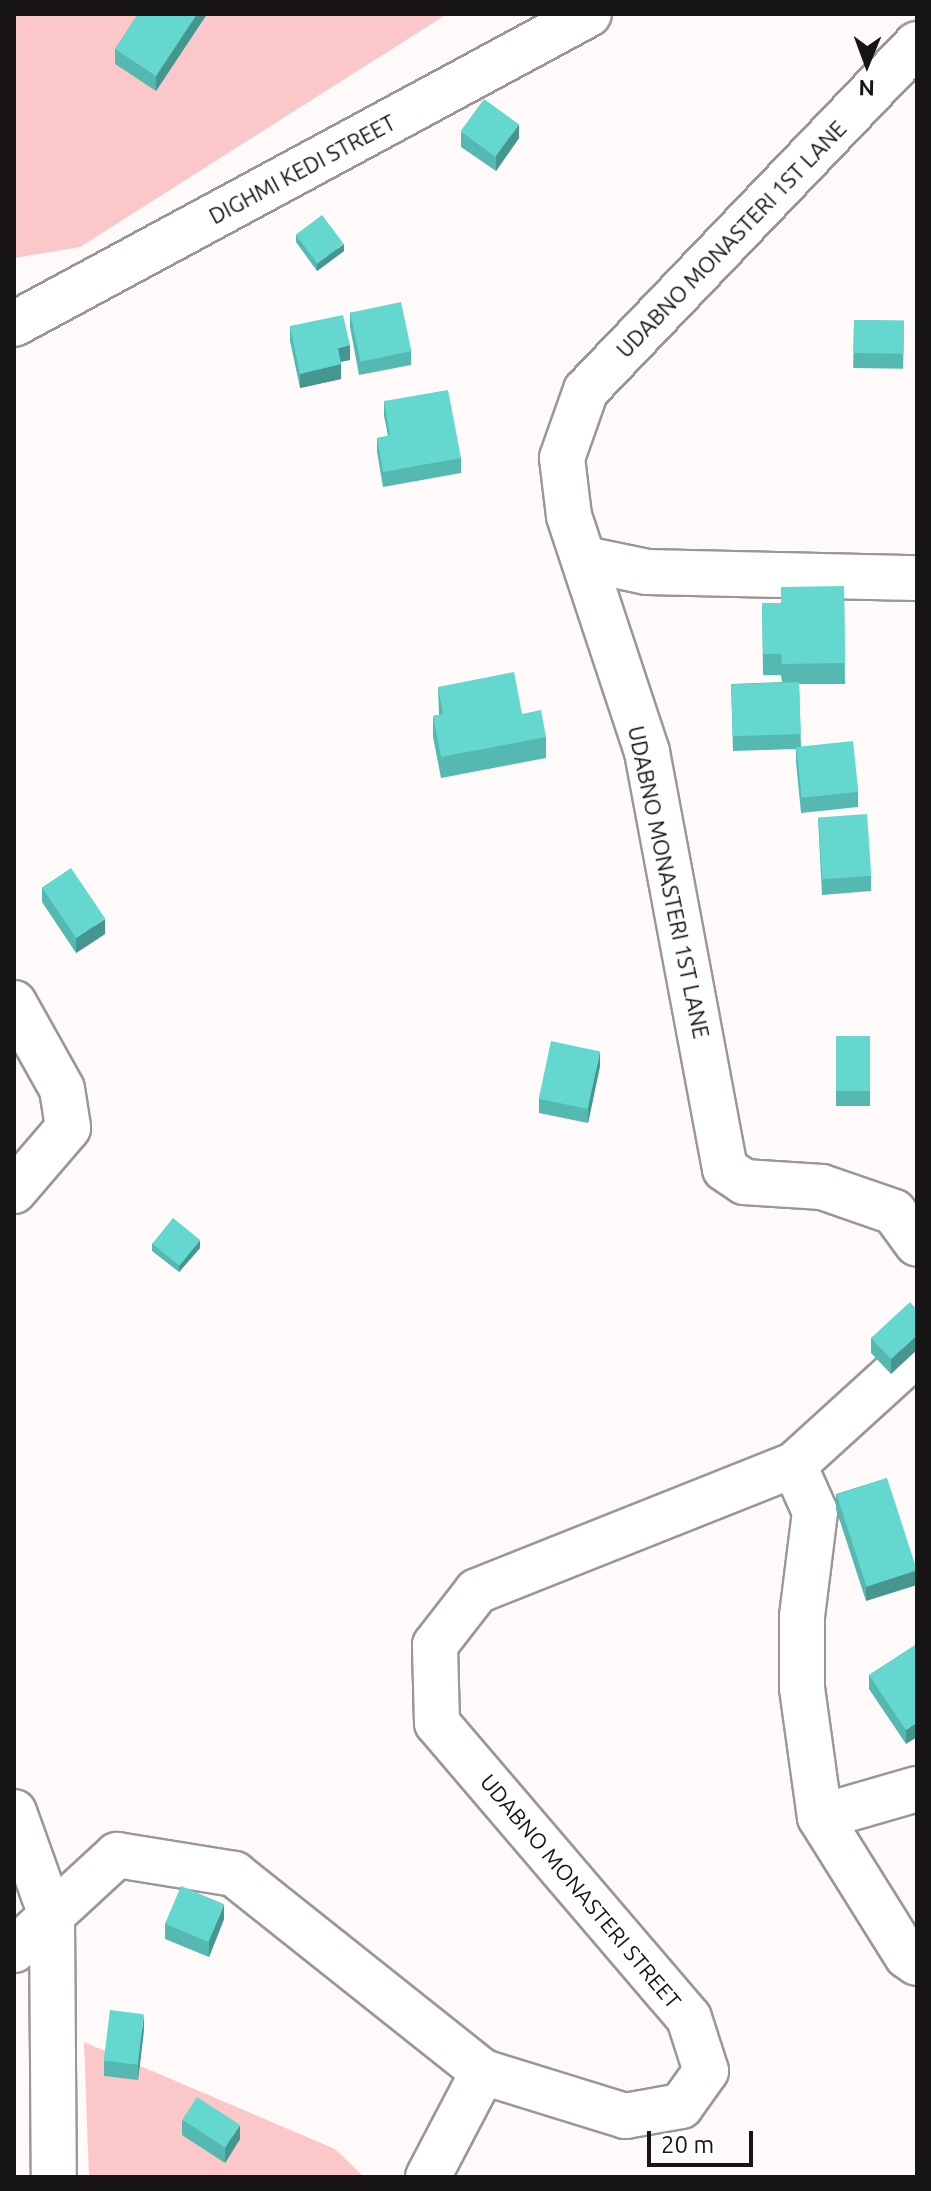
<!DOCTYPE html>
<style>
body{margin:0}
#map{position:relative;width:931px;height:2191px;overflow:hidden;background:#fffafa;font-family:Ubuntu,sans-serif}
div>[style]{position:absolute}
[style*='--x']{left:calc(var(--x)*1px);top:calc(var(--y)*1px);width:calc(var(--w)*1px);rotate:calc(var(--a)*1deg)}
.green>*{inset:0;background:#fcc7c8}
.roads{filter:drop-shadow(2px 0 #9d9696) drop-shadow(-2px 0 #9d9696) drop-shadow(0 2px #9d9696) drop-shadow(0 -2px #9d9696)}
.minor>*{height:44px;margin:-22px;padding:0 22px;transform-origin:22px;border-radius:22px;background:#fff}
.wall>*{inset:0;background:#56b9b1;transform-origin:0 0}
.shaded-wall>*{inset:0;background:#469690}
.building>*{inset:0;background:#64d7ce;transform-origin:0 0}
span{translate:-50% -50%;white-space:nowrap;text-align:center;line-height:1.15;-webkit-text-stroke:7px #fff;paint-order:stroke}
.street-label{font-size:22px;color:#161414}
.frame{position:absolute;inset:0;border:16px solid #161414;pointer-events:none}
.north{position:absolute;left:827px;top:24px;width:80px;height:80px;-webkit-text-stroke:6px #fff;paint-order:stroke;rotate:181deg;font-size:22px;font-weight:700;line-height:32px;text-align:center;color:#161414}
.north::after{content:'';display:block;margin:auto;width:28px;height:36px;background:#161414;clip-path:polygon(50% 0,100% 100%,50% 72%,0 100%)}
.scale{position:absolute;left:647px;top:2131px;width:106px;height:36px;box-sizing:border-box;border:4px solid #161414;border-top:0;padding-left:10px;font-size:24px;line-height:28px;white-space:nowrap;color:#161414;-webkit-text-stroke:6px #fff;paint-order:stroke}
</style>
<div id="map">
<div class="green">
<i style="clip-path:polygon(14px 14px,447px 14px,80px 247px,14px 258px)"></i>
<i style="clip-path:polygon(84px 2042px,335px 2149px,364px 2177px,89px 2177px)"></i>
</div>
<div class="roads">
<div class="minor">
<i style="--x:917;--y:44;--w:479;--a:133.7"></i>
<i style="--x:586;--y:390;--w:72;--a:109.4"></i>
<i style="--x:562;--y:458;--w:58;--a:83.1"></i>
<i style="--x:569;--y:516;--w:249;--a:71.7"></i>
<i style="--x:647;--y:752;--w:424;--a:79.4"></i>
<i style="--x:725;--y:1169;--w:23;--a:34"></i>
<i style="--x:744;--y:1182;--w:78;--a:3.7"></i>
<i style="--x:822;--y:1187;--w:76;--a:19.1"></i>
<i style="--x:894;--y:1212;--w:39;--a:54"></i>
<i style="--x:14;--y:324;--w:653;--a:-28.33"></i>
<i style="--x:585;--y:559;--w:63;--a:11.8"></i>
<i style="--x:647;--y:572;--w:270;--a:1.3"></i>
<i style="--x:14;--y:1003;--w:98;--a:60.8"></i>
<i style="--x:62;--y:1089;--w:39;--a:81"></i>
<i style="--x:68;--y:1128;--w:83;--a:130.6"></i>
<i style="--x:794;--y:1465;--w:51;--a:65.9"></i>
<i style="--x:815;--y:1512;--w:106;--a:97.1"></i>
<i style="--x:802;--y:1617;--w:71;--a:90"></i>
<i style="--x:802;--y:1688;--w:130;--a:82.1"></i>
<i style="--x:820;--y:1817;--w:164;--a:58"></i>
<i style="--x:907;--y:1956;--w:12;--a:35"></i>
<i style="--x:14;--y:1812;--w:113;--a:70.3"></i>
<i style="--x:52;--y:1918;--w:259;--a:89.6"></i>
<i style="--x:820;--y:1817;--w:101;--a:-16.1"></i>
<i style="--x:14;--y:1950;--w:140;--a:-42.7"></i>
<i style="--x:117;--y:1855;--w:119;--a:9.2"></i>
<i style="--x:234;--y:1874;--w:318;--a:38.5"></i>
<i style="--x:483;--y:2072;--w:149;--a:17.2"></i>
<i style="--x:625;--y:2116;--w:57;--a:-10.1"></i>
<i style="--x:681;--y:2106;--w:43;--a:-54.5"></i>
<i style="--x:706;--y:2071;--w:56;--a:-107.8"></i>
<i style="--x:689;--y:2018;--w:388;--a:-130.5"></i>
<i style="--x:437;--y:1723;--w:78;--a:-91.5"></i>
<i style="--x:435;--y:1645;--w:68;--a:-52.1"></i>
<i style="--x:477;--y:1591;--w:341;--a:-21.7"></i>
<i style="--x:794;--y:1465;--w:166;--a:-42.3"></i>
<i style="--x:428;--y:2177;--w:119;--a:-62.4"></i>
</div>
</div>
<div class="wall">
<i style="clip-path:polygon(138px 14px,207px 14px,156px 91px,115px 64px,115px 49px)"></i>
<i style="clip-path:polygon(461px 132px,519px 138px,496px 171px,461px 147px)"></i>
<i style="clip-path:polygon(296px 235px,344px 251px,317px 271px,296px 242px)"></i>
<i style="clip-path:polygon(350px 312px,411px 351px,411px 365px,359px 375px,350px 327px)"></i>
<i style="left:854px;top:320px;width:50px;height:48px;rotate:1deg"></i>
<i style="clip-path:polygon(290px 326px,350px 360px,341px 362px,341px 379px,300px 388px,290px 341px)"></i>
<i style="clip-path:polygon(384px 401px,461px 458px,461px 473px,383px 487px,377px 452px,377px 438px,388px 436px,384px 416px)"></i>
<i style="clip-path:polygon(844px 586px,845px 684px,799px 684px,801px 747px,858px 792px,858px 807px,801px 813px,796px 762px,796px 749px,733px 751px,731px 684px,782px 682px,781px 675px,763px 675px,762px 603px,781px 603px)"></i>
<i style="clip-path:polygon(438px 687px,522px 714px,546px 737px,546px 758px,441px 778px,433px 737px,433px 716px,439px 715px)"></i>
<i style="clip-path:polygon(818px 818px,871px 876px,871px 891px,822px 895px)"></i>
<i style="clip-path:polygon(42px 887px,105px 934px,76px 953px,42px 902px)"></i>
<i style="left:836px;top:1036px;width:34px;height:70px"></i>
<i style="clip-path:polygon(600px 1066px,588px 1123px,539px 1113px,539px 1099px)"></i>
<i style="clip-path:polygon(152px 1243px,200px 1248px,179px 1272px,152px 1251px)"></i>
<i style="clip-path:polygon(917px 1310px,891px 1374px,871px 1353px,871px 1338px)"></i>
<i style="clip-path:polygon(887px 1478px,866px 1601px,836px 1509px,836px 1494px)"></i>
<i style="clip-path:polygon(917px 1644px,906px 1744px,869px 1689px,869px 1675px)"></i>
<i style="clip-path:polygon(224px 1919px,209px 1957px,165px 1939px,165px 1924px)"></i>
<i style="clip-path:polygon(144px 2029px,138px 2080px,104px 2076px,104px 2061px)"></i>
<i style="clip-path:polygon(182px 2120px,240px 2139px,225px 2163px,182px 2135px)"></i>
</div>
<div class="shaded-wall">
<i style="clip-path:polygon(197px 14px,207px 14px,156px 91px,156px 76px)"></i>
<i style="clip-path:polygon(519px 124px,519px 138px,496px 171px,496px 156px)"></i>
<i style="clip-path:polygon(344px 244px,344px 251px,317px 271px,317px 264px)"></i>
<i style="clip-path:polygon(350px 345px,350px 360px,338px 362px,338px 348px)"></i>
<i style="clip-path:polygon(341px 364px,341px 379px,300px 388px,300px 374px)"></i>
<i style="clip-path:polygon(105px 919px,105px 934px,76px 953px,76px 938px)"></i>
<i style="clip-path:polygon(600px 1051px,600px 1066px,588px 1123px,588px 1108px)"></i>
<i style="clip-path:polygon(200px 1240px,200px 1248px,179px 1272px,179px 1265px)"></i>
<i style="clip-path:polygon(917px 1335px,917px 1350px,891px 1374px,891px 1359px)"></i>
<i style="clip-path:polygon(917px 1570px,917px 1585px,866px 1601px,866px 1586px)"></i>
<i style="clip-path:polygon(917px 1722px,917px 1737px,906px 1744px,906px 1730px)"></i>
<i style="clip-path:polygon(224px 1904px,224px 1919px,209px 1957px,209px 1942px)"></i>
<i style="clip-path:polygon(144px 2014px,144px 2029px,138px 2080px,138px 2065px)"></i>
<i style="clip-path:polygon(240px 2125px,240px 2139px,225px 2163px,225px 2148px)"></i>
</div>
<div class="building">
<i style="clip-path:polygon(138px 14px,197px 14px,156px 76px,115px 49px)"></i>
<i style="left:484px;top:99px;width:43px;height:40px;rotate:36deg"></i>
<i style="left:322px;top:215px;width:36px;height:33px;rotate:53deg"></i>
<i style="left:401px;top:302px;width:50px;height:52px;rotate:78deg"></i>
<i style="clip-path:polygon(343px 315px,350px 345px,338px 348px,341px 364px,300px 374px,290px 326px)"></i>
<i style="left:854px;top:320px;width:50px;height:33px;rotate:1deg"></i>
<i style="clip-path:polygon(448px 390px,461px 458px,383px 472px,377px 438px,390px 435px,384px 401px)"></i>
<i style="clip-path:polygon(844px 586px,845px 663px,782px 664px,781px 654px,763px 654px,762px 603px,781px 603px,781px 587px)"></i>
<i style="clip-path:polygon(514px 672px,522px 714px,541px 710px,546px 737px,441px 757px,433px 716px,443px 714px,438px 687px)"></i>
<i style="left:799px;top:682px;width:52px;height:68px;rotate:88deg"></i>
<i style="left:853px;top:741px;width:51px;height:57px;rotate:84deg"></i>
<i style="left:867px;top:814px;width:62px;height:49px;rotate:86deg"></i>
<i style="left:71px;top:868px;width:61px;height:35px;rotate:56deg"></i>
<i style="left:836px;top:1036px;width:34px;height:55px"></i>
<i style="left:551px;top:1041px;width:50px;height:59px;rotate:12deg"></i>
<i style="left:173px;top:1218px;width:35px;height:33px;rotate:39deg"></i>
<i style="clip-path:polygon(910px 1302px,917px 1310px,917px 1335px,891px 1359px,871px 1338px)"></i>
<i style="left:887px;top:1478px;width:97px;height:53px;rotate:72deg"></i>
<i style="clip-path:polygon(917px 1644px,917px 1722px,906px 1730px,869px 1675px)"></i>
<i style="left:181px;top:1886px;width:47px;height:41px;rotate:23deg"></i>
<i style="left:110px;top:2010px;width:34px;height:51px;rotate:7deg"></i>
<i style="left:197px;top:2097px;width:51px;height:27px;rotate:33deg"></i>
</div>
<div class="street-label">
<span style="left:302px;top:169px;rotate:-28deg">DIGHMI KEDI STREET</span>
<span style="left:731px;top:239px;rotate:-46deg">UDABNO MONASTERI 1ST LANE</span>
<span style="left:669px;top:882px;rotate:78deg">UDABNO MONASTERI 1ST LANE</span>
<span style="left:581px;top:1891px;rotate:50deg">UDABNO MONASTERI STREET</span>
</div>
<div class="frame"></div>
<div class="north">N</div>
<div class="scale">20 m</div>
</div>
